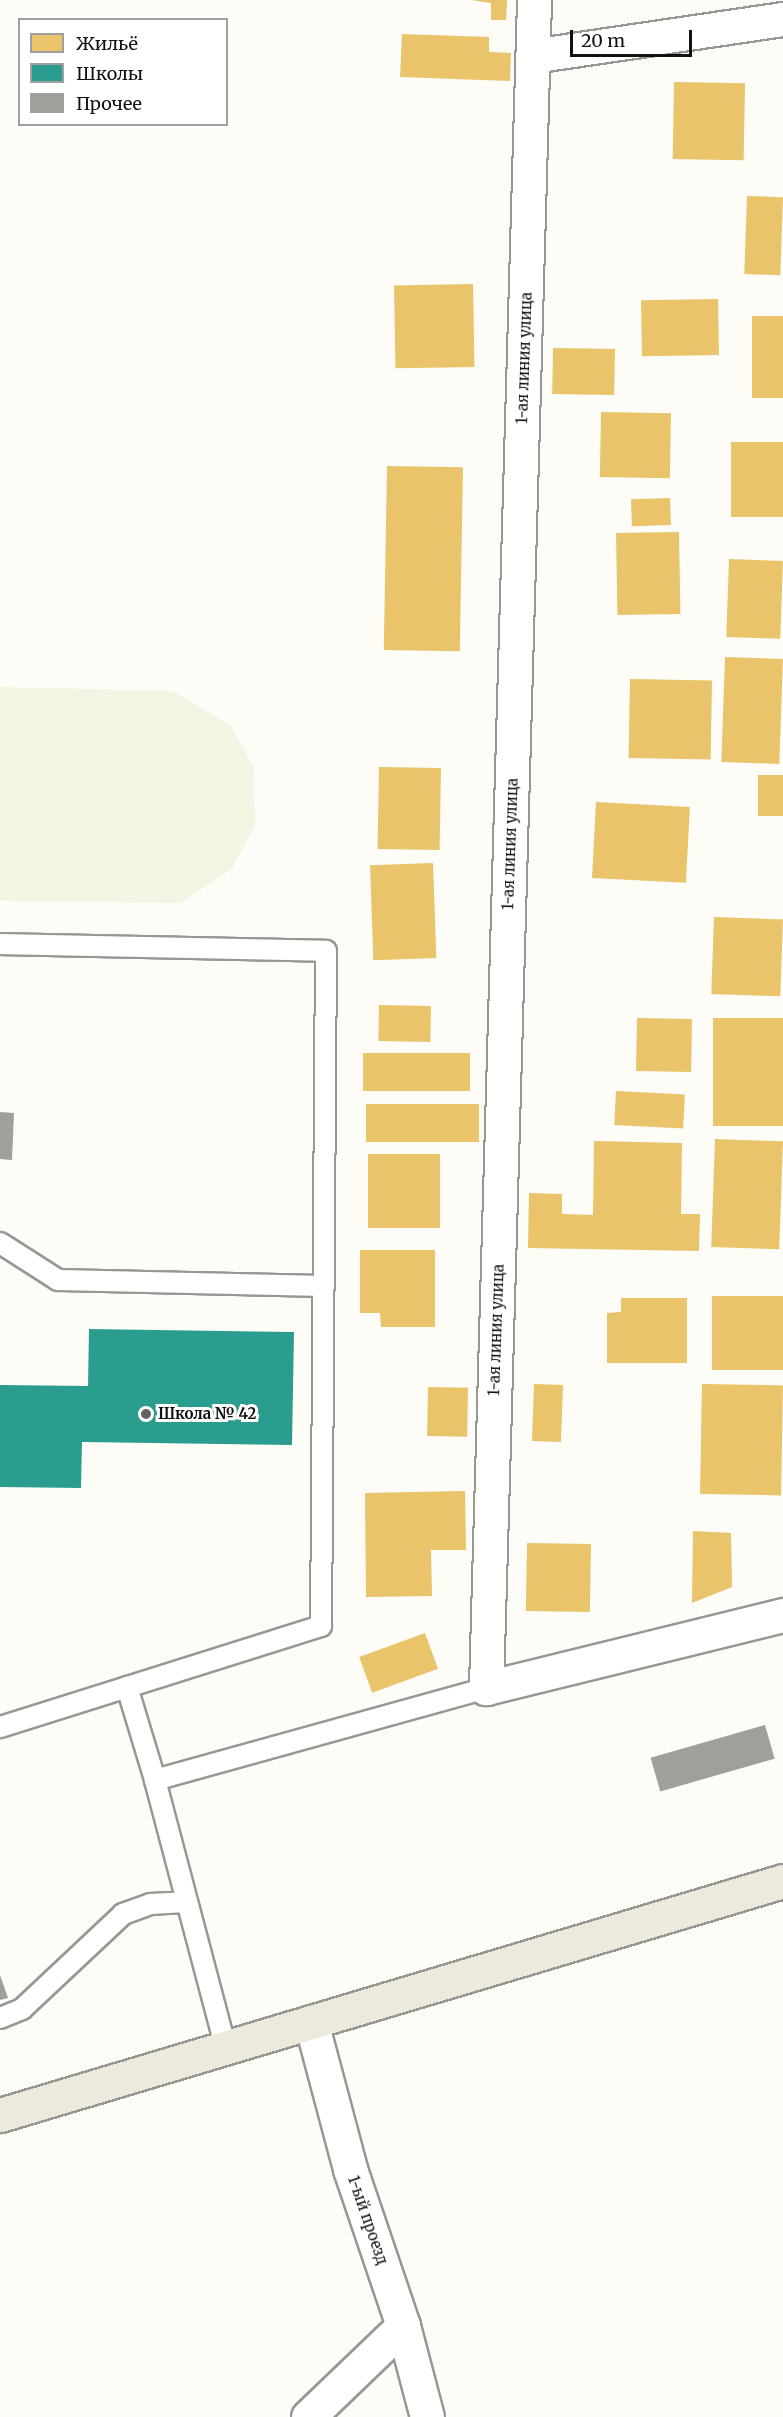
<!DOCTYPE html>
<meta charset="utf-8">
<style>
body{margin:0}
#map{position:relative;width:783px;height:2417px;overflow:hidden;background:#fdfcf7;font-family:Merriweather,serif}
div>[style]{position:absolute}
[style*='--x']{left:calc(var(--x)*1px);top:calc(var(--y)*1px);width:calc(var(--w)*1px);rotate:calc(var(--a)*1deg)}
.pitch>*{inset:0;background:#f0f6e1}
.homes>*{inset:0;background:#e9c46a;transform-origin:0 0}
.schools>*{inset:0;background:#2a9d8f}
.building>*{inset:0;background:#a19f9c;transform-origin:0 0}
.roads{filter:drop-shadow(2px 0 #979795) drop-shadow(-2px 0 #979795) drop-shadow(0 2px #979795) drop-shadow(0 -2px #979795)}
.service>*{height:20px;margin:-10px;padding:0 10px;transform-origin:10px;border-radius:10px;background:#fffffe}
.minor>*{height:33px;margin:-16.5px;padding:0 16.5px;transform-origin:16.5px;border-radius:16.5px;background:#fffffe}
.primary>*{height:33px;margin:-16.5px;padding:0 16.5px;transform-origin:16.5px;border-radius:16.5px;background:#ede9dc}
.dots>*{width:16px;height:16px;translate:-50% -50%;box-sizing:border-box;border:3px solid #fff;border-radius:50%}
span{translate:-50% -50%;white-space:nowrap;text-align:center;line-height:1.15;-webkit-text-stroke:6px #fff;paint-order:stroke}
.street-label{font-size:15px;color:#111}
.poi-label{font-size:15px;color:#111;font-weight:700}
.left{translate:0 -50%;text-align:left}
.legend{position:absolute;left:18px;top:18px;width:210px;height:108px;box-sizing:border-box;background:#fff;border:2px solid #a0a0a0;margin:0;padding:8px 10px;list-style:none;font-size:18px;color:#111}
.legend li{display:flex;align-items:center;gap:12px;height:30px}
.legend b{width:30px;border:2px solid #a0a0a0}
.scale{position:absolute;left:570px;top:30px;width:122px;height:27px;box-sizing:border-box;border:3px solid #111;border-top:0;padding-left:8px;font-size:18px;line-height:21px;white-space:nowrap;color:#111;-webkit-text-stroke:4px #fff;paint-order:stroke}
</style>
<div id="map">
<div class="pitch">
<i style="clip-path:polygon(0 687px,173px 691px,231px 726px,254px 768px,255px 825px,232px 869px,181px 903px,0 901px)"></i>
</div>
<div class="homes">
<i style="clip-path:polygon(471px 0,507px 0,506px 20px,491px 20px,491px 3px)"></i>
<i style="clip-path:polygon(402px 34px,489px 37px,489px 52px,511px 53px,510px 81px,400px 77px)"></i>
<i style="left:674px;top:82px;width:71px;height:77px;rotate:1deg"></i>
<i style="left:747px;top:196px;width:36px;height:78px;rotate:2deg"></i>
<i style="left:473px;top:284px;width:83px;height:79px;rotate:89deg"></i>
<i style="left:718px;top:299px;width:56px;height:77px;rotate:89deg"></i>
<i style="left:752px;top:316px;width:31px;height:82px"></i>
<i style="left:553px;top:348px;width:62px;height:46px;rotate:1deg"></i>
<i style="left:601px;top:412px;width:70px;height:65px;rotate:1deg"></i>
<i style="left:783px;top:442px;width:75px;height:52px;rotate:90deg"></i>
<i style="left:387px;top:466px;width:76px;height:184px;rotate:1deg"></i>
<i style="left:670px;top:498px;width:27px;height:39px;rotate:88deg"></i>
<i style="left:679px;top:532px;width:82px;height:63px;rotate:89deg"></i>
<i style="left:729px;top:559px;width:54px;height:78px;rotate:2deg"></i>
<i style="left:725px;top:657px;width:58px;height:105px;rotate:2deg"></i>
<i style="left:630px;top:679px;width:82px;height:79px;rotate:1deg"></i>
<i style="left:379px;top:767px;width:62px;height:82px;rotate:1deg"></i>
<i style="left:783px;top:775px;width:41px;height:25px;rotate:90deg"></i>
<i style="left:596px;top:802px;width:94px;height:76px;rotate:3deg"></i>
<i style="left:433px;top:863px;width:95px;height:63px;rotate:88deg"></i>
<i style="left:714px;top:917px;width:69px;height:77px;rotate:2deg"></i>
<i style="left:379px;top:1005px;width:52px;height:36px;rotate:1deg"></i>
<i style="left:637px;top:1018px;width:55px;height:53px;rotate:1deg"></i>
<i style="left:713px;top:1018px;width:70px;height:108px"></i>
<i style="left:470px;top:1053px;width:38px;height:107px;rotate:90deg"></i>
<i style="left:616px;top:1091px;width:69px;height:34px;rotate:3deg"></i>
<i style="left:479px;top:1104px;width:38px;height:113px;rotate:90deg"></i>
<i style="left:715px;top:1139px;width:68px;height:108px;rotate:2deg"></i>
<i style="clip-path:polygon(594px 1141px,682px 1143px,681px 1214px,700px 1214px,699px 1251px,528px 1248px,529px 1193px,562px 1194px,562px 1214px,593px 1215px)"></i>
<i style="left:368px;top:1154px;width:72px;height:74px"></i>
<i style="clip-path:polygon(360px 1250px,435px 1250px,435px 1327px,381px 1327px,380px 1313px,360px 1313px)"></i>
<i style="left:712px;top:1296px;width:71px;height:74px"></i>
<i style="clip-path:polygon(621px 1298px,687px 1298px,687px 1363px,607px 1363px,607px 1313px,621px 1312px)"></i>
<i style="left:534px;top:1384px;width:29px;height:57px;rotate:2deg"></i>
<i style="left:702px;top:1384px;width:81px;height:110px;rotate:1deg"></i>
<i style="left:428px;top:1387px;width:40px;height:49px;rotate:1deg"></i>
<i style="clip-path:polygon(465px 1491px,466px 1550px,431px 1550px,432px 1596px,366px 1597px,365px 1493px)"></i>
<i style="clip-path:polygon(693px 1531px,731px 1533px,732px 1587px,692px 1603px)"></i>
<i style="left:527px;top:1543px;width:64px;height:68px;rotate:1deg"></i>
<i style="left:425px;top:1633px;width:38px;height:70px;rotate:70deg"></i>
</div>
<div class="schools">
<i style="clip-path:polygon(89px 1329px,294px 1332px,292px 1445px,82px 1442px,81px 1488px,0 1487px,0 1385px,88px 1386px)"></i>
</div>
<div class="building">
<i style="clip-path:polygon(0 1112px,14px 1113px,12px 1160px,0 1159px)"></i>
<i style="left:765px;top:1725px;width:35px;height:119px;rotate:74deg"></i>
<i style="clip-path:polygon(0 1975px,8px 1998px,0 2000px)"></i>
</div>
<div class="roads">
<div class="service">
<i style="--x:0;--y:944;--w:326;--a:1.2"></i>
<i style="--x:326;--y:951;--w:675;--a:90.42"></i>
<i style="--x:321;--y:1626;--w:337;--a:162.5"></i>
<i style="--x:0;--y:1243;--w:69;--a:32.5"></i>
<i style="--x:58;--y:1280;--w:266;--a:1.3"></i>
<i style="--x:127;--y:1687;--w:97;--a:73.2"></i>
<i style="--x:155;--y:1780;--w:277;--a:75.2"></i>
<i style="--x:155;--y:1780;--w:344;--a:-15.5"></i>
<i style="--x:0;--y:2018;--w:24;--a:-22"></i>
<i style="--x:22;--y:2009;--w:139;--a:-43.2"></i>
<i style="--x:123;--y:1914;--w:29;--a:-20"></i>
<i style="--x:150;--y:1904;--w:36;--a:-3"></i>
</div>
<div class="minor">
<i style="--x:534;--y:0;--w:1689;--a:91.63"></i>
<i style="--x:486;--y:1688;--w:306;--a:-13.8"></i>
<i style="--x:532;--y:56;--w:254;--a:-8.4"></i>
<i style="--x:311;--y:2022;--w:152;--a:75.1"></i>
<i style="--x:350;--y:2169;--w:166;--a:71.3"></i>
<i style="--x:403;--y:2326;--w:94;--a:75.2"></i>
<i style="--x:308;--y:2417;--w:132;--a:-43.8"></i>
</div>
<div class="primary">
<i style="--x:0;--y:2115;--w:817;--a:-16.64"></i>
</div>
</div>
<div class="dots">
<i style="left:146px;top:1414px;background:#646362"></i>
</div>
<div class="street-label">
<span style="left:524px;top:358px;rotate:-88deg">1-ая линия улица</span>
<span style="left:510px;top:844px;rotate:-88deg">1-ая линия улица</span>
<span style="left:496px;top:1330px;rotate:-88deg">1-ая линия улица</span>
<span style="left:368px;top:2220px;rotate:71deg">1-ый проезд</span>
</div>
<div class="poi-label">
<span class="left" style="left:158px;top:1414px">Школа № 42</span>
</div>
<ul class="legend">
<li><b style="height:16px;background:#e9c46a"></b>Жильё</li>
<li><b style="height:16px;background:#2a9d8f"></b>Школы</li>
<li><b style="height:16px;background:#a19f9c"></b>Прочее</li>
</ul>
<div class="scale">20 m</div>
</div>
